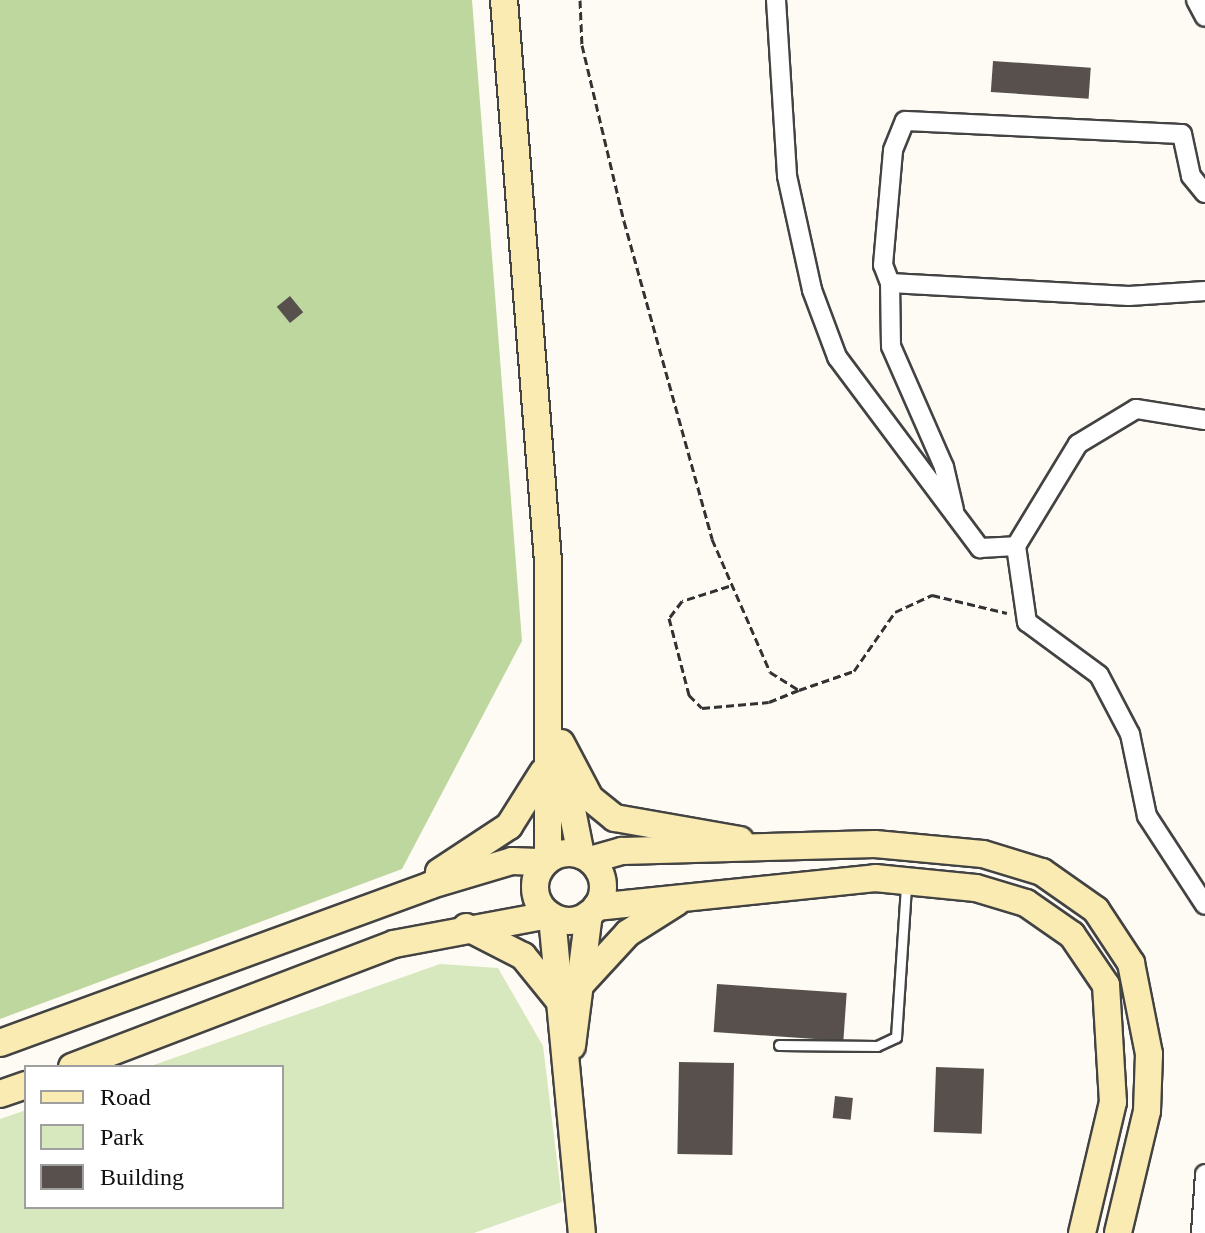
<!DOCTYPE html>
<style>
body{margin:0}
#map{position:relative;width:1205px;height:1233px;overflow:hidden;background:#fefbf4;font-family:"Times New Roman",serif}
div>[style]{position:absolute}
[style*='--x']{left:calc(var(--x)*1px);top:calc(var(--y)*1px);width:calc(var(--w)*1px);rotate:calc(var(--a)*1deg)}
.green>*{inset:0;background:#d7e7be}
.forest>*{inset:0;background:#bdd79f}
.building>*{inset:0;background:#58504d;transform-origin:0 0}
.path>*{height:3px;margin-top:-1.5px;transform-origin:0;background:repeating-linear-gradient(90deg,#323232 0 8px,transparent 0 12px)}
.roads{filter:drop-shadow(2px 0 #434343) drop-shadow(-2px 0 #434343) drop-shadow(0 2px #434343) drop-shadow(0 -2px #434343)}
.lane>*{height:9px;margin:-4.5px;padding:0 4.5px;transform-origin:4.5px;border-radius:4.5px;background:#fff}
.street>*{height:18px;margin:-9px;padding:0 9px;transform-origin:9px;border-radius:9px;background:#fff}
.secondary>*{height:26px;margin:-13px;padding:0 13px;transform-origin:13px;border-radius:13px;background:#faebb3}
.secondary>.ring{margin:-13px;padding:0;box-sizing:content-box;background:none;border:26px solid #faebb3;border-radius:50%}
span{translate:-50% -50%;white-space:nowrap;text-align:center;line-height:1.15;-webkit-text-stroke:8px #fff;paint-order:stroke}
.legend{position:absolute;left:24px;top:1065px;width:260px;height:144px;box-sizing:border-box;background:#fff;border:2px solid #9f9f9f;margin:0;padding:10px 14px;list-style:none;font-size:24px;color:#101010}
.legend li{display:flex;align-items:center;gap:16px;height:40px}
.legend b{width:40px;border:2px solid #9f9f9f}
</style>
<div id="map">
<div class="green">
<i style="clip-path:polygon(440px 964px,498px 968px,543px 1046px,562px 1202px,474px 1233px,0 1233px,0 1119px,26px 1110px,26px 1207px,282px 1207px,282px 1067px,148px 1067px)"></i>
</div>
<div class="forest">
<i style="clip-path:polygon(0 0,472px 0,522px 641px,402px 869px,0 1019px)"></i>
</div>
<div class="building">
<i style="left:993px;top:61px;width:98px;height:31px;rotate:4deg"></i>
<i style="left:290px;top:296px;width:21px;height:17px;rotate:51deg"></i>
<i style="left:717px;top:984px;width:130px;height:48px;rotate:4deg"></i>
<i style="left:679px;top:1062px;width:55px;height:92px;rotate:1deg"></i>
<i style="left:936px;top:1067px;width:48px;height:65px;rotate:2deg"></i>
<i style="left:835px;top:1096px;width:18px;height:22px;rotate:6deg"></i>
</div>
<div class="path">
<i style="--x:580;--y:0;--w:45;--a:87.5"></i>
<i style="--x:582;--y:45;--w:181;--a:76.6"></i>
<i style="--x:624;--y:221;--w:330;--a:74.5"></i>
<i style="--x:712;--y:539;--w:145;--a:66.4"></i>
<i style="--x:770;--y:672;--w:34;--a:32"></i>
<i style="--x:799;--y:690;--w:58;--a:-19.1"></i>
<i style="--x:854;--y:671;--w:72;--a:-55.2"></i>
<i style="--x:895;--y:612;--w:41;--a:-24.7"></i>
<i style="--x:932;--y:595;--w:77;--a:13.5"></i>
<i style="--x:729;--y:586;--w:49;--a:162.3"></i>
<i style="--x:682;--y:601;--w:21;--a:127"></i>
<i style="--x:669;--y:618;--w:80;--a:75.4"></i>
<i style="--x:689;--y:695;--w:18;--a:45"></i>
<i style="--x:702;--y:708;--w:67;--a:-5.1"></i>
<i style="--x:769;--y:702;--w:32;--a:-22"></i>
</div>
<div class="roads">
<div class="lane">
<i style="--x:779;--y:1045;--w:98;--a:0.6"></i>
<i style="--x:877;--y:1046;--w:21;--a:-25"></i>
<i style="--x:896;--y:1037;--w:152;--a:-86.2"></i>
</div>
<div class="street">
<i style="--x:776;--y:0;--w:176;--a:86.4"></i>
<i style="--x:787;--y:176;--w:117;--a:77.6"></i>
<i style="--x:812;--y:290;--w:72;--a:69.5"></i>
<i style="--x:837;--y:357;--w:239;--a:53.2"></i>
<i style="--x:980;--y:548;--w:36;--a:-3"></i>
<i style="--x:1196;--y:0;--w:19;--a:62"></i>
<i style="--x:890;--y:283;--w:19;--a:-111"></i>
<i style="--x:883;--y:265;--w:115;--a:-85"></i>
<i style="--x:893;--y:150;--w:31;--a:-68"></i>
<i style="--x:905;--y:121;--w:277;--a:2.7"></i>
<i style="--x:1182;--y:134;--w:43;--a:77.9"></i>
<i style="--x:1191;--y:176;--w:22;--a:51"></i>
<i style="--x:1205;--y:420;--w:70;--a:-170.9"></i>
<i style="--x:1136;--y:409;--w:68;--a:148.9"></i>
<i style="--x:1078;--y:444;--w:119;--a:121.3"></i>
<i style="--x:1016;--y:546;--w:77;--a:81.8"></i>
<i style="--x:1027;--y:622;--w:89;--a:36.4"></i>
<i style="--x:1099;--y:675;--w:67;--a:62.3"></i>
<i style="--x:1130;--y:734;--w:84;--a:78.3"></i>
<i style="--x:1147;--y:816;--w:106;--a:56.9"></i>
<i style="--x:954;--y:510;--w:44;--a:-103.1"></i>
<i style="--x:944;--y:467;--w:132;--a:-113.7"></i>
<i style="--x:891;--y:346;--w:63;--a:-90.9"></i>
<i style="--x:890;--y:283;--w:239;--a:3.1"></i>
<i style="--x:1129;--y:296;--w:76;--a:-3.8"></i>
<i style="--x:1201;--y:1233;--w:59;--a:-86.1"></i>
</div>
<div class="secondary">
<i style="--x:504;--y:0;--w:564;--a:85.52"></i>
<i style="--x:548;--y:562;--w:297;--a:90"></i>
<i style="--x:561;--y:743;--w:62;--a:62.2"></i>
<i style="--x:590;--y:798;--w:32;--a:39"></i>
<i style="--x:615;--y:818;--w:127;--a:10"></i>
<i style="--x:562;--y:760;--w:97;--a:78.7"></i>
<i class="ring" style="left:535px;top:853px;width:42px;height:42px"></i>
<i style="--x:590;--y:860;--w:33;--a:-16"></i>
<i style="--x:622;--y:851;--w:253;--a:-1.6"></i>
<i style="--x:875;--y:844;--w:108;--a:5.3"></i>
<i style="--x:983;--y:854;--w:62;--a:17"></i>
<i style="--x:1042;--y:872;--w:66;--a:35.1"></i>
<i style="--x:1096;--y:910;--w:64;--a:56.6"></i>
<i style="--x:1131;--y:963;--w:93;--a:78.8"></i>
<i style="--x:1149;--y:1054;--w:57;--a:92"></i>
<i style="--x:1147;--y:1111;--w:125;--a:103.4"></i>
<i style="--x:439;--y:872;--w:84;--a:-33.3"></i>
<i style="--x:509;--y:826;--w:64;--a:-57.8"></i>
<i style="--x:596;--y:907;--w:281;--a:-5.9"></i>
<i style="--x:875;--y:878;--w:101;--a:5.7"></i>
<i style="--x:976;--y:888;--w:52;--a:16.7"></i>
<i style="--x:1026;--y:903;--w:56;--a:34.8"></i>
<i style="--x:1072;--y:935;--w:60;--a:55.8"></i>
<i style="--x:1106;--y:985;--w:117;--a:86.6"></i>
<i style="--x:1113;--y:1102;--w:135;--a:103.3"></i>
<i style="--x:552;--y:917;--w:317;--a:84.6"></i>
<i style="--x:466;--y:927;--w:64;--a:27"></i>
<i style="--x:523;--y:956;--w:55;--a:50.9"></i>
<i style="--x:581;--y:984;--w:69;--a:-47.3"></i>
<i style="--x:628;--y:933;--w:58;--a:-32.3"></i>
<i style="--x:0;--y:1043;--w:459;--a:-20.1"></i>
<i style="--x:431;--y:885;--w:84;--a:-16.5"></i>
<i style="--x:512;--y:861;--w:33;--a:2"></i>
<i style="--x:572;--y:1046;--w:133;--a:-82.7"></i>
<i style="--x:72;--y:1067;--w:345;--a:-20.9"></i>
<i style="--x:394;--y:944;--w:158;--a:-10.6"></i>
<i style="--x:0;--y:1094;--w:28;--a:-19"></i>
</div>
</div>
<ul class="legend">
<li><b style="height:10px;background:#faebb3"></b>Road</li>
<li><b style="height:22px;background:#d7e7be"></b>Park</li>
<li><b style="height:22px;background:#58504d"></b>Building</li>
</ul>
</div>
